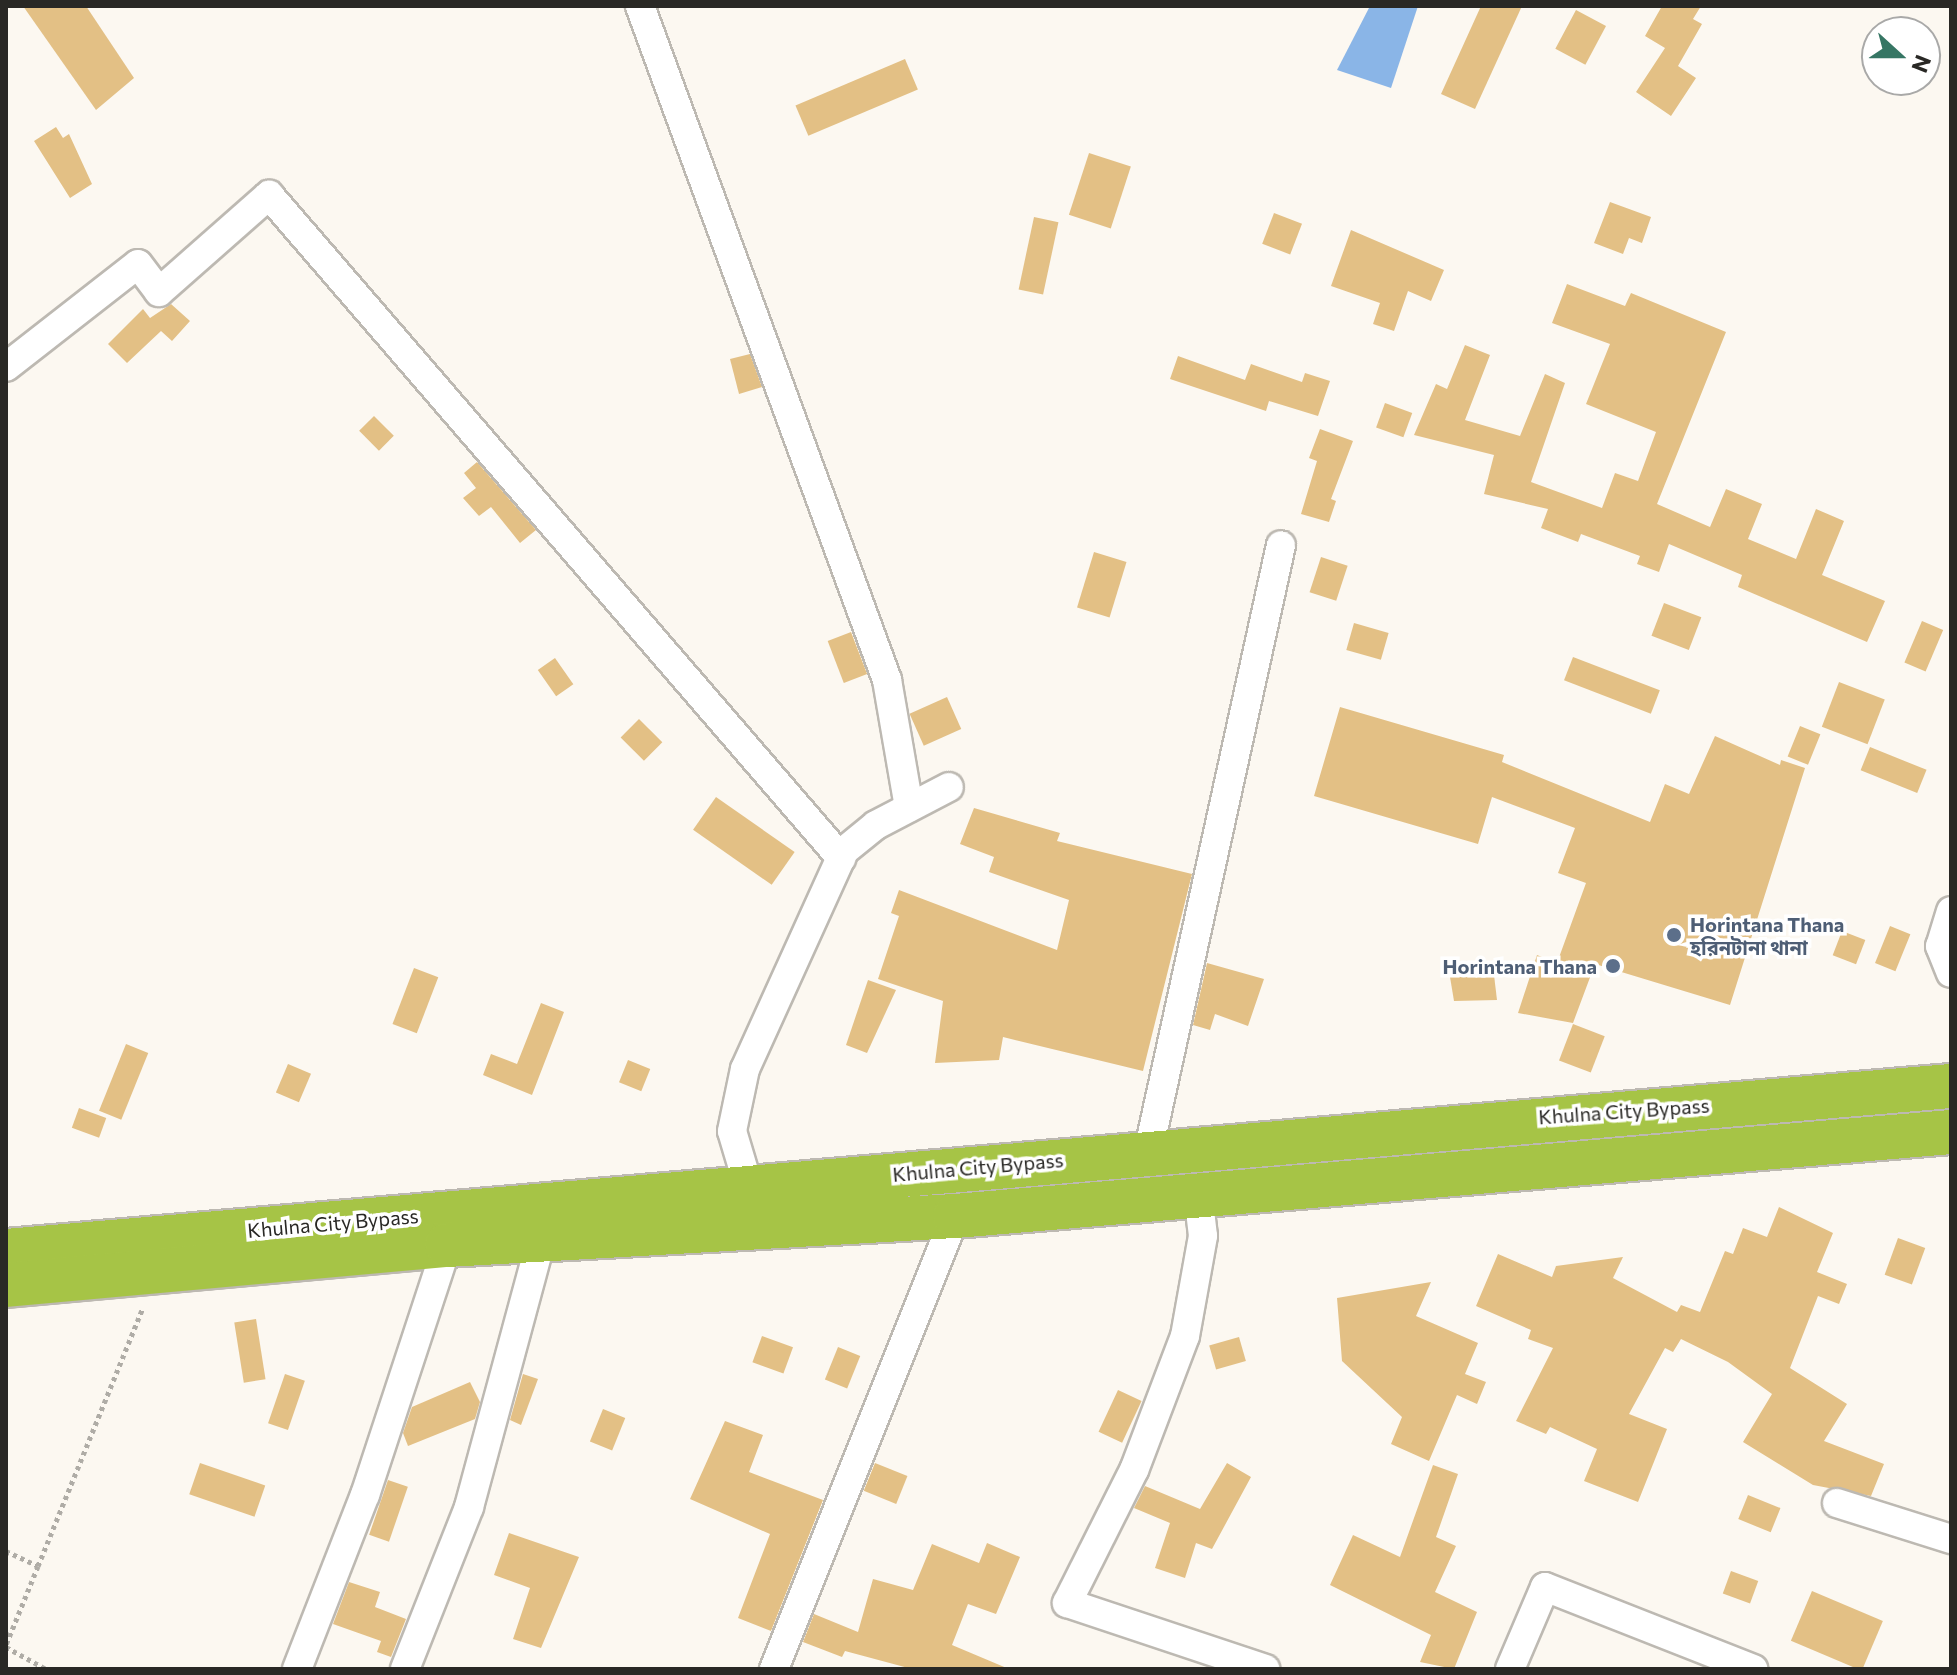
<!DOCTYPE html>
<meta charset="utf-8">
<style>
body{margin:0}
#map{position:relative;width:1957px;height:1675px;overflow:hidden;background:#fcf8f1;font-family:Commissioner,"Noto Sans Bengali",sans-serif}
div>[style]{position:absolute}
[style*='--x']{left:calc(var(--x)*1px);top:calc(var(--y)*1px);width:calc(var(--w)*1px);rotate:calc(var(--a)*1deg)}
.water>*{inset:0;background:#8ab5e7}
.building>*{inset:0;background:#e3c085;transform-origin:0 0}
.path>*{height:5px;margin-top:-2.5px;transform-origin:0;background:repeating-linear-gradient(90deg,#afaca6 0 4px,transparent 0 8px)}
.roads{filter:drop-shadow(2px 0 #bdb9b2) drop-shadow(-2px 0 #bdb9b2) drop-shadow(0 2px #bdb9b2) drop-shadow(0 -2px #bdb9b2)}
.street>*{height:28px;margin:-14px;padding:0 14px;transform-origin:14px;border-radius:14px;background:#fff}
.highway>*{height:44px;margin:-22px;padding:0 22px;transform-origin:22px;border-radius:22px;background:#a6c446}
.dots>*{width:22px;height:22px;translate:-50% -50%;box-sizing:border-box;border:4px solid #fff;border-radius:50%}
span{translate:-50% -50%;white-space:nowrap;text-align:center;line-height:1.15;-webkit-text-stroke:7px #fff;paint-order:stroke}
.service-label{font-size:20px;color:#4e5e75;font-weight:700}
.left{translate:0 -50%;text-align:left}
.right{translate:-100% -50%;text-align:right}
.street-label{font-size:20px;color:#292825}
.frame{position:absolute;inset:0;border:8px solid #292825;pointer-events:none}
.north{position:absolute;left:1861px;top:16px;width:80px;height:80px;box-sizing:border-box;background:#fff;border:2px solid #a9a9a8;border-radius:50%;rotate:111deg;font-size:22px;font-weight:700;line-height:32px;text-align:center;color:#292825}
.north::after{content:'';display:block;margin:auto;width:28px;height:36px;background:#367664;clip-path:polygon(50% 0,100% 100%,50% 72%,0 100%)}
</style>
<div id="map">
<div class="water">
<i style="clip-path:polygon(1370px 6px,1418px 6px,1391px 88px,1337px 70px)"></i>
</div>
<div class="building">
<i style="clip-path:polygon(23px 6px,86px 6px,134px 78px,96px 110px)"></i>
<i style="clip-path:polygon(1481px 6px,1522px 6px,1475px 109px,1441px 94px)"></i>
<i style="clip-path:polygon(1662px 6px,1701px 6px,1693px 19px,1702px 24px,1678px 66px,1696px 78px,1671px 116px,1636px 92px,1665px 48px,1645px 36px)"></i>
<i style="left:1576px;top:10px;width:34px;height:44px;rotate:28deg"></i>
<i style="left:905px;top:59px;width:33px;height:119px;rotate:67deg"></i>
<i style="clip-path:polygon(56px 127px,63px 138px,69px 134px,92px 184px,70px 198px,34px 141px)"></i>
<i style="left:1089px;top:153px;width:44px;height:65px;rotate:18deg"></i>
<i style="clip-path:polygon(1610px 202px,1651px 217px,1642px 243px,1629px 238px,1623px 254px,1594px 243px)"></i>
<i style="left:1274px;top:213px;width:30px;height:33px;rotate:21deg"></i>
<i style="left:1034px;top:217px;width:25px;height:74px;rotate:12deg"></i>
<i style="clip-path:polygon(1351px 230px,1444px 270px,1431px 301px,1408px 291px,1394px 331px,1373px 324px,1380px 303px,1331px 286px)"></i>
<i style="clip-path:polygon(1567px 284px,1625px 306px,1631px 293px,1726px 332px,1657px 504px,1710px 527px,1726px 489px,1762px 504px,1748px 539px,1796px 559px,1816px 509px,1844px 521px,1822px 575px,1885px 601px,1867px 642px,1738px 587px,1742px 575px,1669px 544px,1659px 572px,1637px 564px,1640px 556px,1581px 534px,1578px 542px,1541px 528px,1548px 509px,1484px 494px,1494px 455px,1414px 435px,1436px 384px,1447px 389px,1465px 345px,1490px 355px,1465px 420px,1520px 436px,1545px 374px,1565px 383px,1531px 482px,1602px 508px,1615px 473px,1638px 481px,1656px 432px,1586px 404px,1610px 344px,1552px 323px)"></i>
<i style="clip-path:polygon(171px 304px,190px 321px,172px 341px,161px 331px,127px 363px,108px 344px,143px 309px,150px 318px)"></i>
<i style="clip-path:polygon(750px 354px,762px 387px,739px 394px,730px 359px)"></i>
<i style="clip-path:polygon(1178px 356px,1245px 380px,1251px 364px,1302px 382px,1305px 373px,1330px 381px,1318px 416px,1269px 401px,1266px 411px,1170px 379px)"></i>
<i style="left:1385px;top:403px;width:29px;height:26px;rotate:20deg"></i>
<i style="left:374px;top:416px;width:28px;height:21px;rotate:45deg"></i>
<i style="clip-path:polygon(1320px 429px,1353px 441px,1331px 499px,1336px 501px,1329px 522px,1301px 514px,1317px 461px,1309px 458px)"></i>
<i style="clip-path:polygon(477px 462px,536px 530px,520px 543px,491px 507px,479px 516px,463px 498px,476px 488px,464px 473px)"></i>
<i style="left:1094px;top:552px;width:34px;height:58px;rotate:17deg"></i>
<i style="left:1321px;top:557px;width:28px;height:37px;rotate:18deg"></i>
<i style="left:1664px;top:603px;width:40px;height:35px;rotate:21deg"></i>
<i style="left:1922px;top:621px;width:23px;height:45px;rotate:23deg"></i>
<i style="left:1354px;top:623px;width:36px;height:28px;rotate:16deg"></i>
<i style="left:851px;top:632px;width:45px;height:25px;rotate:69deg"></i>
<i style="left:1573px;top:657px;width:93px;height:25px;rotate:21deg"></i>
<i style="left:555px;top:658px;width:32px;height:21px;rotate:55deg"></i>
<i style="left:1839px;top:682px;width:49px;height:48px;rotate:21deg"></i>
<i style="left:947px;top:697px;width:35px;height:41px;rotate:66deg"></i>
<i style="clip-path:polygon(1340px 707px,1504px 755px,1502px 762px,1650px 822px,1665px 784px,1689px 794px,1715px 736px,1780px 765px,1781px 760px,1805px 768px,1730px 1005px,1595px 964px,1573px 1023px,1518px 1013px,1537px 955px,1557px 963px,1586px 883px,1558px 873px,1575px 828px,1492px 797px,1478px 844px,1314px 796px)"></i>
<i style="left:639px;top:719px;width:33px;height:26px;rotate:45deg"></i>
<i style="left:1800px;top:726px;width:22px;height:33px;rotate:22deg"></i>
<i style="left:1870px;top:747px;width:61px;height:25px;rotate:22deg"></i>
<i style="left:716px;top:797px;width:96px;height:40px;rotate:35deg"></i>
<i style="clip-path:polygon(974px 808px,1060px 833px,1057px 841px,1192px 874px,1143px 1071px,1003px 1037px,999px 1060px,935px 1063px,943px 1001px,878px 979px,899px 916px,891px 913px,899px 890px,1057px 950px,1069px 900px,989px 872px,994px 857px,960px 844px)"></i>
<i style="left:1890px;top:926px;width:22px;height:40px;rotate:22deg"></i>
<i style="left:1842px;top:931px;width:25px;height:26px;rotate:21deg"></i>
<i style="clip-path:polygon(1207px 963px,1264px 979px,1248px 1026px,1215px 1014px,1210px 1030px,1193px 1025px)"></i>
<i style="left:414px;top:968px;width:26px;height:60px;rotate:21deg"></i>
<i style="clip-path:polygon(1494px 975px,1497px 1000px,1454px 1001px,1450px 977px)"></i>
<i style="clip-path:polygon(868px 980px,896px 990px,867px 1053px,846px 1045px)"></i>
<i style="clip-path:polygon(541px 1003px,564px 1012px,532px 1095px,483px 1075px,491px 1054px,517px 1064px)"></i>
<i style="left:1573px;top:1024px;width:34px;height:39px;rotate:21deg"></i>
<i style="left:126px;top:1044px;width:24px;height:72px;rotate:22deg"></i>
<i style="left:628px;top:1060px;width:24px;height:24px;rotate:22deg"></i>
<i style="left:288px;top:1064px;width:25px;height:31px;rotate:23deg"></i>
<i style="left:79px;top:1108px;width:29px;height:21px;rotate:20deg"></i>
<i style="clip-path:polygon(1779px 1207px,1833px 1233px,1817px 1272px,1847px 1284px,1839px 1304px,1818px 1296px,1790px 1368px,1847px 1404px,1824px 1441px,1884px 1464px,1871px 1496px,1813px 1485px,1743px 1442px,1772px 1394px,1728px 1362px,1681px 1339px,1673px 1352px,1665px 1348px,1629px 1414px,1667px 1429px,1638px 1502px,1584px 1481px,1597px 1449px,1550px 1427px,1546px 1434px,1516px 1421px,1553px 1348px,1528px 1339px,1531px 1330px,1476px 1306px,1498px 1254px,1552px 1277px,1556px 1266px,1623px 1257px,1613px 1278px,1677px 1312px,1681px 1305px,1700px 1312px,1725px 1251px,1733px 1254px,1743px 1228px,1767px 1237px)"></i>
<i style="left:1898px;top:1238px;width:29px;height:39px;rotate:20deg"></i>
<i style="clip-path:polygon(1431px 1282px,1416px 1316px,1478px 1343px,1465px 1374px,1486px 1382px,1477px 1404px,1457px 1395px,1429px 1461px,1391px 1444px,1402px 1417px,1342px 1361px,1337px 1298px)"></i>
<i style="left:256px;top:1319px;width:61px;height:22px;rotate:81deg"></i>
<i style="left:762px;top:1336px;width:33px;height:28px;rotate:20deg"></i>
<i style="left:1239px;top:1337px;width:25px;height:31px;rotate:74deg"></i>
<i style="left:838px;top:1347px;width:24px;height:35px;rotate:22deg"></i>
<i style="left:285px;top:1374px;width:21px;height:52px;rotate:19deg"></i>
<i style="clip-path:polygon(523px 1374px,538px 1379px,521px 1425px,510px 1420px)"></i>
<i style="clip-path:polygon(470px 1382px,480px 1402px,475px 1419px,408px 1446px,403px 1433px,412px 1407px)"></i>
<i style="left:1118px;top:1390px;width:26px;height:46px;rotate:25deg"></i>
<i style="left:603px;top:1409px;width:24px;height:35px;rotate:22deg"></i>
<i style="clip-path:polygon(725px 1421px,763px 1435px,749px 1472px,823px 1500px,771px 1631px,738px 1618px,770px 1534px,690px 1499px)"></i>
<i style="left:200px;top:1463px;width:69px;height:33px;rotate:19deg"></i>
<i style="left:875px;top:1463px;width:35px;height:30px;rotate:22deg"></i>
<i style="clip-path:polygon(1227px 1463px,1251px 1477px,1212px 1549px,1196px 1543px,1185px 1578px,1155px 1568px,1170px 1523px,1134px 1508px,1145px 1486px,1200px 1509px)"></i>
<i style="clip-path:polygon(1433px 1465px,1458px 1474px,1436px 1537px,1456px 1546px,1435px 1592px,1477px 1612px,1454px 1669px,1420px 1662px,1431px 1635px,1330px 1585px,1353px 1535px,1400px 1557px)"></i>
<i style="left:388px;top:1480px;width:21px;height:58px;rotate:19deg"></i>
<i style="left:1748px;top:1495px;width:35px;height:26px;rotate:22deg"></i>
<i style="clip-path:polygon(509px 1533px,579px 1557px,541px 1648px,513px 1639px,530px 1588px,494px 1575px)"></i>
<i style="clip-path:polygon(987px 1543px,1020px 1557px,996px 1614px,968px 1604px,952px 1645px,1009px 1669px,912px 1669px,845px 1651px,842px 1657px,803px 1642px,814px 1614px,858px 1632px,873px 1579px,913px 1590px,932px 1544px,979px 1563px)"></i>
<i style="left:1731px;top:1571px;width:29px;height:24px;rotate:20deg"></i>
<i style="clip-path:polygon(349px 1582px,380px 1592px,375px 1607px,406px 1619px,391px 1657px,377px 1652px,381px 1641px,333px 1624px)"></i>
<i style="left:1812px;top:1591px;width:77px;height:54px;rotate:23deg"></i>
</div>
<div class="path">
<i style="--x:6;--y:1551;--w:35;--a:25"></i>
<i style="--x:38;--y:1566;--w:85;--a:112.1"></i>
<i style="--x:38;--y:1566;--w:279;--a:-67.9"></i>
<i style="--x:6;--y:1647;--w:46;--a:28.8"></i>
</div>
<div class="roads">
<div class="street">
<i style="--x:640;--y:6;--w:718;--a:69.87"></i>
<i style="--x:887;--y:680;--w:129;--a:80.2"></i>
<i style="--x:6;--y:367;--w:167;--a:-38"></i>
<i style="--x:138;--y:264;--w:35;--a:53"></i>
<i style="--x:159;--y:292;--w:147;--a:-41.4"></i>
<i style="--x:269;--y:195;--w:876;--a:49.21"></i>
<i style="--x:1951;--y:911;--w:37;--a:107"></i>
<i style="--x:1940;--y:946;--w:29;--a:68"></i>
<i style="--x:1148;--y:1153;--w:622;--a:-77.66"></i>
<i style="--x:749;--y:1188;--w:59;--a:-106.6"></i>
<i style="--x:732;--y:1131;--w:63;--a:-78.2"></i>
<i style="--x:745;--y:1069;--w:239;--a:-65.6"></i>
<i style="--x:844;--y:851;--w:41;--a:-39.1"></i>
<i style="--x:876;--y:825;--w:82;--a:-27.5"></i>
<i style="--x:1198;--y:1194;--w:42;--a:83.2"></i>
<i style="--x:1203;--y:1236;--w:102;--a:100.2"></i>
<i style="--x:1185;--y:1336;--w:143;--a:110.8"></i>
<i style="--x:1134;--y:1470;--w:149;--a:116.7"></i>
<i style="--x:1067;--y:1603;--w:209;--a:18.4"></i>
<i style="--x:1837;--y:1503;--w:120;--a:17.5"></i>
<i style="--x:297;--y:1669;--w:187;--a:-68.7"></i>
<i style="--x:365;--y:1495;--w:263;--a:-71.8"></i>
<i style="--x:405;--y:1669;--w:174;--a:-68.4"></i>
<i style="--x:469;--y:1507;--w:277;--a:-74.9"></i>
<i style="--x:774;--y:1669;--w:488;--a:-68.2"></i>
<i style="--x:1510;--y:1669;--w:89;--a:-66.9"></i>
<i style="--x:1545;--y:1587;--w:224;--a:21.5"></i>
</div>
<div class="highway">
<i style="--x:6;--y:1251;--w:1952;--a:-4.85"></i>
<i style="--x:6;--y:1285;--w:443;--a:-5.2"></i>
<i style="--x:447;--y:1245;--w:509;--a:-3.27"></i>
<i style="--x:955;--y:1216;--w:1000;--a:-4.82"></i>
</div>
</div>
<div class="dots">
<i style="left:1674px;top:935px;background:#5c6f8a"></i>
<i style="left:1613px;top:966px;background:#5c6f8a"></i>
</div>
<div class="service-label">
<span class="left" style="left:1690px;top:936px">Horintana Thana<br>হরিনটানা থানা</span>
<span class="right" style="left:1597px;top:966px">Horintana Thana</span>
</div>
<div class="street-label">
<span style="left:1624px;top:1111px;rotate:-4deg">Khulna City Bypass</span>
<span style="left:978px;top:1167px;rotate:-5deg">Khulna City Bypass</span>
<span style="left:333px;top:1223px;rotate:-5deg">Khulna City Bypass</span>
</div>
<div class="frame"></div>
<div class="north">N</div>
</div>
